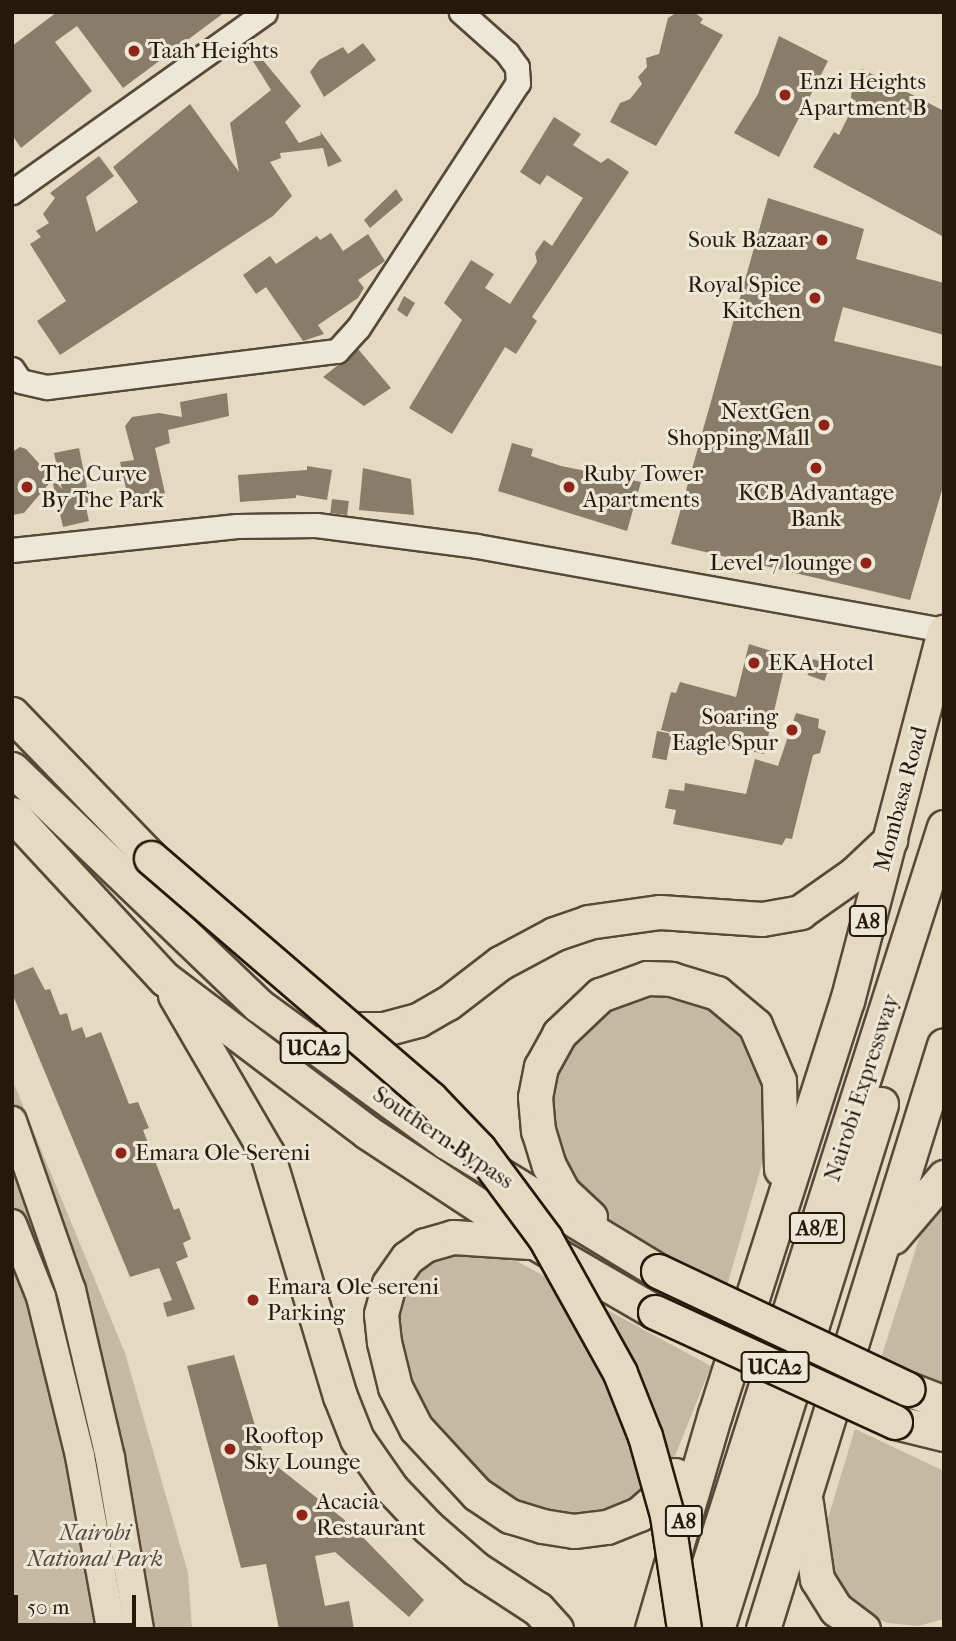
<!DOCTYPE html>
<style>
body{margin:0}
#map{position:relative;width:956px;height:1641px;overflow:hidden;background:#e4dac1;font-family:"IM FELL French Canon",serif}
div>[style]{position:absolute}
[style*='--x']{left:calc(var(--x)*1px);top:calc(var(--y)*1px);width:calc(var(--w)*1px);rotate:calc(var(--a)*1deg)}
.green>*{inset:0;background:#c4b9a2}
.building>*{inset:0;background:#897d6a;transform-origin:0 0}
.roads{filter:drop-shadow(2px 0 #564939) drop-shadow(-2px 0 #564939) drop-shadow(0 2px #564939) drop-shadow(0 -2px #564939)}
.minor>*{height:23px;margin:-11.5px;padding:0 11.5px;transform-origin:11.5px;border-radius:11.5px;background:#ede7d7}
.major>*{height:28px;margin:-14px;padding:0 14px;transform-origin:14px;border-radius:14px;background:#e4dac1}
.highway>*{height:33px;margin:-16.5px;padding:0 16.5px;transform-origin:16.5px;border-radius:16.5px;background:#e4dac1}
.bridges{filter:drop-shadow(2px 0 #26190c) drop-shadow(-2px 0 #26190c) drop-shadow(0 2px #26190c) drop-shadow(0 -2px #26190c)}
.highway-bridge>*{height:33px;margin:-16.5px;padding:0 16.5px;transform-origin:16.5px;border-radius:16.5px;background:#e4dac1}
.dots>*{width:19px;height:19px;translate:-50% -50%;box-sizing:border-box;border:4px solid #ede7d7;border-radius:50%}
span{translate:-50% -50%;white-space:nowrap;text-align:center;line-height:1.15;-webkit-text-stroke:6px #ede7d7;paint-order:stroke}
.shield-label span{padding:2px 5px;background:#ede7d7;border:2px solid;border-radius:5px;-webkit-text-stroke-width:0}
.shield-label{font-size:21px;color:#26190c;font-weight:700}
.poi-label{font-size:23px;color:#26190c}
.left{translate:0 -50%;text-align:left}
.right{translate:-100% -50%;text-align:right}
.street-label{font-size:23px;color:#26190c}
.park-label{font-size:23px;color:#554939;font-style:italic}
.frame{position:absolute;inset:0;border:14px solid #26190c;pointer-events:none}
.scale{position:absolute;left:14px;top:1595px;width:122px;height:32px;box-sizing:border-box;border:4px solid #26190c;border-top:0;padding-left:9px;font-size:21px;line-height:24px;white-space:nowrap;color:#26190c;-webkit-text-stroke:5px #ede7d7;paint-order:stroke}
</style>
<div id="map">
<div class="green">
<i style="clip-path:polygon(678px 991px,711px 1004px,758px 1050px,772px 1129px,727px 1286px,634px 1243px,594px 1211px,555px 1166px,543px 1089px,578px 1025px,636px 992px)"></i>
<i style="clip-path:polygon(12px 1079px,125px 1353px,188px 1573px,192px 1629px,12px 1629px)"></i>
<i style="clip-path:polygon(944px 1198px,944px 1383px,881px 1358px,923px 1226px)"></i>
<i style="clip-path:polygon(444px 1250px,507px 1256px,711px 1366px,673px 1461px,640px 1501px,597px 1519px,517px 1508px,466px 1469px,419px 1409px,387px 1317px,422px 1262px)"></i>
<i style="clip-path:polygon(855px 1429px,944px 1471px,944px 1619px,918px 1626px,887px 1623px,859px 1610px,837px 1589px,827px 1563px,828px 1518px)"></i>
</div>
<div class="building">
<i style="clip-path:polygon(57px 12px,225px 12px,123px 88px,77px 26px,55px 42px,92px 91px,21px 148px,12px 135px,12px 46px)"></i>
<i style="clip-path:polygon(677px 12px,694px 12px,703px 19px,700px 23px,723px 35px,656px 146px,610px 122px,620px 103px,630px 99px,642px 84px,638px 77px,647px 67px,646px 58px,659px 54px,668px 18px)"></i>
<i style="clip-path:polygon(779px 36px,828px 61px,779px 157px,734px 133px,758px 94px)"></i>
<i style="clip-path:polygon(363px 43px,376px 60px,324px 97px,310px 72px,319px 60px,343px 47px,348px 54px)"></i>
<i style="clip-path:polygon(251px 46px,301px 106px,285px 122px,299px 143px,321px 135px,320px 131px,342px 161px,328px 167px,323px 148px,280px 153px,281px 158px,270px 162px,292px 196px,273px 216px,60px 355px,37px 321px,66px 301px,30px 244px,41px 237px,36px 231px,49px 223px,43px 214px,55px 198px,50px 193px,99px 156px,114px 176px,86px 197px,96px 232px,138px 202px,113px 167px,190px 104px,239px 172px,230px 123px,271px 90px,246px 50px)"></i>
<i style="clip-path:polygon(862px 69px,944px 111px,944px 237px,813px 167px,834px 132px,839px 135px,856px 101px,851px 98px,852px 89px)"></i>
<i style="clip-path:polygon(554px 117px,581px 134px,573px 145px,601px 163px,608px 158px,629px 172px,532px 317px,537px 321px,516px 354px,505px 347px,452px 434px,409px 408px,462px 320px,444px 303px,471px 260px,494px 274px,485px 288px,510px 304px,537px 262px,535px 253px,544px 240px,552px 246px,583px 198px,547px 175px,540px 185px,520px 172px)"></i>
<i style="clip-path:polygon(396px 189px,403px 200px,370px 228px,364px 220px)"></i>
<i style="clip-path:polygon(768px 198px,864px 229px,856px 259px,944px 283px,944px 335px,843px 307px,834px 341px,944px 367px,944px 483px,910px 600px,671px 544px)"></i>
<i style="clip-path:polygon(331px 233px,343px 251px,368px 234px,385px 261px,358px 280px,364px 288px,358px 298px,318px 325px,324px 334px,303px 341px,266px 287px,256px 294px,243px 275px,270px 256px,276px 264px,317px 236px,320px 240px)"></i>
<i style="clip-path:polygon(404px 296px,415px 303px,407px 317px,397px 310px)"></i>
<i style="clip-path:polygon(358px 349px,391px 388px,364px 406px,323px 377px)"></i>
<i style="clip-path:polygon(227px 393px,229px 416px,168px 430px,170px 443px,155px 448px,166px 498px,130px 506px,120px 462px,134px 460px,125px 426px,132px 417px,159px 413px,182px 417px,180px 402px)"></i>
<i style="clip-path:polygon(512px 443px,533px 449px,531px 456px,561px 466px,641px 482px,627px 531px,498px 491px)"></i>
<i style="clip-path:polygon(20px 447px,26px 449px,62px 489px,54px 453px,79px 448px,90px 502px,85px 503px,89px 521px,63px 527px,52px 480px,24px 513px,12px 515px,12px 452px)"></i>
<i style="clip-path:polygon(307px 466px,332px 470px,327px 500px,296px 495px,296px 498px,240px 502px,238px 475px,307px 470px)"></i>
<i style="clip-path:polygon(363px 468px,411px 479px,414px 515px,359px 510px)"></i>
<i style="left:332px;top:499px;width:17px;height:14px;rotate:7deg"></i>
<i style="clip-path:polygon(749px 644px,787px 656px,764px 754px,661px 730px,671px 692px,676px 693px,680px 682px,736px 697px)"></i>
<i style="left:813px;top:659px;width:18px;height:17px;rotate:19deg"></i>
<i style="clip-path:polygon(796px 713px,819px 719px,818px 728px,826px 731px,820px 753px,813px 755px,792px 839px,786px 838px,782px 845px,673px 824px,676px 810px,665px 808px,669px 789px,684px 791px,685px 783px,746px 794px,755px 759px,778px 766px)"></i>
<i style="left:657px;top:731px;width:15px;height:27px;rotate:11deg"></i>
<i style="clip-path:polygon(33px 967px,45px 990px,50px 989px,60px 1015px,67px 1013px,72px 1031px,82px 1027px,86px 1038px,101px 1032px,129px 1104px,138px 1102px,149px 1128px,143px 1130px,174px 1210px,179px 1208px,191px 1239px,183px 1243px,188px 1257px,176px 1262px,195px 1309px,167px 1317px,163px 1303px,172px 1300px,159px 1268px,130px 1277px,12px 993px,12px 976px)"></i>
<i style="clip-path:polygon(234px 1355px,264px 1456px,351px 1525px,424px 1600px,409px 1617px,335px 1552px,315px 1556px,325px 1606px,349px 1601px,354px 1629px,279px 1629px,266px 1564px,241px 1568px,187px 1366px)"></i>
</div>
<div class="roads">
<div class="minor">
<i style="--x:12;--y:192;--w:310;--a:-35.4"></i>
<i style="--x:12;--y:369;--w:14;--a:56"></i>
<i style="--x:20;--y:381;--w:28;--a:13"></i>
<i style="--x:47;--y:387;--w:292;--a:-7.1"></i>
<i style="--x:337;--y:351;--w:31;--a:-48"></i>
<i style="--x:358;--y:328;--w:293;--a:-56.9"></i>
<i style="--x:518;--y:83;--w:16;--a:-94"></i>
<i style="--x:517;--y:67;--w:17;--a:-126"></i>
<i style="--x:507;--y:53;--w:62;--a:-138.3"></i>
<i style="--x:12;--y:550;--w:226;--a:-6.1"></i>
<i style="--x:237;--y:526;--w:79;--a:-0.7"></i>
<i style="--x:316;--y:525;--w:162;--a:7.4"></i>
<i style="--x:477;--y:546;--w:474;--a:10.2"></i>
</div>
<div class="major">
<i style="--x:12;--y:1121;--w:179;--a:70.8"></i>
<i style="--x:71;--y:1290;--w:172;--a:76.9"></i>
<i style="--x:110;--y:1458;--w:173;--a:80.4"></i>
<i style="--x:12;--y:1224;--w:79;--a:68.3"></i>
<i style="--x:41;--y:1297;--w:164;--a:76.2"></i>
<i style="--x:80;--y:1456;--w:176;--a:79.8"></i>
</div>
<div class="highway">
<i style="--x:12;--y:714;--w:200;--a:46"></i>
<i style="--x:12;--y:769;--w:341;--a:43.8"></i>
<i style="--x:258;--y:1005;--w:233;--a:36.1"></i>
<i style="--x:446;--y:1142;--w:248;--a:31.3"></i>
<i style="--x:12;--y:814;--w:225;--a:47.2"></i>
<i style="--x:165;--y:979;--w:253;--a:37.1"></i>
<i style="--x:367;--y:1132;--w:202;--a:33.3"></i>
<i style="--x:536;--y:1243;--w:138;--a:30.1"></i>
<i style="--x:175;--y:995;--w:183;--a:59.8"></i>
<i style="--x:267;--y:1153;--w:254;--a:73.3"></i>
<i style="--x:340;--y:1396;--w:46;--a:68.4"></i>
<i style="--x:357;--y:1439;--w:60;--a:55.2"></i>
<i style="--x:391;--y:1488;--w:54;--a:46.5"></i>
<i style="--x:428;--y:1527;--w:62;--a:41.1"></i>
<i style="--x:475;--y:1568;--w:75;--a:33.1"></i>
<i style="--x:538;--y:1609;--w:27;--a:48"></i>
<i style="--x:333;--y:1029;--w:51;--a:0"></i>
<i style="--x:384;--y:1029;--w:35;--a:-15"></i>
<i style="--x:418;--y:1020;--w:34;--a:-30"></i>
<i style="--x:448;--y:1003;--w:66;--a:-37.6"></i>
<i style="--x:500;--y:963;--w:61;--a:-28.2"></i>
<i style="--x:554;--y:934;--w:36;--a:-19"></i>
<i style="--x:588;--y:922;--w:73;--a:-7.9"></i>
<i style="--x:660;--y:912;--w:102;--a:3.9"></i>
<i style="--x:762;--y:919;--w:39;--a:-10"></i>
<i style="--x:800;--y:912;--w:66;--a:-35.1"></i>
<i style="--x:854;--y:874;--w:50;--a:-43.4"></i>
<i style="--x:590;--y:1217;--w:37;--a:-137"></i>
<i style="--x:563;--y:1192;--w:30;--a:-118"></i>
<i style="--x:549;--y:1166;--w:37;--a:-107"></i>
<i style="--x:538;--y:1131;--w:34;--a:-95"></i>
<i style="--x:535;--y:1097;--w:31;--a:-79"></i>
<i style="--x:541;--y:1067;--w:38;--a:-61"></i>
<i style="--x:559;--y:1034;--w:57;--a:-43.6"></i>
<i style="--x:600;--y:995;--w:50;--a:-19.9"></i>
<i style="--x:647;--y:978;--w:24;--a:2"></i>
<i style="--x:671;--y:979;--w:48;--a:16.9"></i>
<i style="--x:717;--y:993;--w:50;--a:40.1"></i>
<i style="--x:755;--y:1025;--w:61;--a:66.8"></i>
<i style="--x:779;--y:1081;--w:88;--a:88.7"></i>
<i style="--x:893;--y:1237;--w:79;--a:-49.6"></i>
<i style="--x:529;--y:1242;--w:76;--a:-176.2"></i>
<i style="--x:453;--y:1237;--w:29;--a:164"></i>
<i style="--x:425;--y:1245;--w:22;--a:144"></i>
<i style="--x:407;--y:1258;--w:32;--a:125"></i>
<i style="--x:389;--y:1284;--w:31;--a:105"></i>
<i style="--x:381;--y:1314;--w:28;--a:84"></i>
<i style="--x:384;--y:1342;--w:46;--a:76.3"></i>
<i style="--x:395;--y:1387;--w:46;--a:62.9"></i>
<i style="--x:416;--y:1428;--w:90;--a:47.3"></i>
<i style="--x:477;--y:1494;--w:40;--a:34"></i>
<i style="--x:510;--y:1516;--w:34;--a:17"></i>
<i style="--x:542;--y:1526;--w:32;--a:9"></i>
<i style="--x:574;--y:1531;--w:33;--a:-7"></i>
<i style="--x:607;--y:1527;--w:35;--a:-22"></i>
<i style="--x:639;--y:1514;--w:30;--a:-41"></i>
<i style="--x:662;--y:1494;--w:23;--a:-56"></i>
<i style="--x:908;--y:1389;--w:39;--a:21"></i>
<i style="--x:895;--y:1422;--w:50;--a:13.8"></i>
<i style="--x:806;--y:1503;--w:77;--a:81.8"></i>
<i style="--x:817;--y:1579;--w:36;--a:58"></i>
<i style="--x:836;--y:1609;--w:34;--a:37"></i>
<i style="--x:652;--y:1629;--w:224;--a:-73.7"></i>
<i style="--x:715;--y:1414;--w:434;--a:-72.3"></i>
<i style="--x:847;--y:1001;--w:382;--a:-75.3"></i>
<i style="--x:688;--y:1629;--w:842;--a:-72.3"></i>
<i style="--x:717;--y:1629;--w:550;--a:-72.65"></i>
<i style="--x:763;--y:1629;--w:611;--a:-72.78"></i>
</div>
</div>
<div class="bridges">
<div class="highway-bridge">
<i style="--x:151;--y:858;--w:368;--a:40.7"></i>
<i style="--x:430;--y:1098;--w:71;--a:46.1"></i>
<i style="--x:479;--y:1149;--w:111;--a:53.4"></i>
<i style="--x:545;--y:1238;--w:154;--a:60.9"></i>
<i style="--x:620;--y:1373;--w:68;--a:68.4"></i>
<i style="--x:645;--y:1436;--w:82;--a:74.4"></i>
<i style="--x:667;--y:1515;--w:115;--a:81.5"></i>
<i style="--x:658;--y:1271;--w:276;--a:25.3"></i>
<i style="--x:655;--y:1312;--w:264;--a:24.6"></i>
</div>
</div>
<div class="dots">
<i style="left:134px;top:51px;background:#8f2418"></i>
<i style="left:785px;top:95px;background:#8f2418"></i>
<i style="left:822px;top:240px;background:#8f2418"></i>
<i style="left:815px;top:298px;background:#8f2418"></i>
<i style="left:824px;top:425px;background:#8f2418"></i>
<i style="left:816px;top:468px;background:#8f2418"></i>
<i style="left:27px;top:487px;background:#8f2418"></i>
<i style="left:569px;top:487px;background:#8f2418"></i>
<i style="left:866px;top:563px;background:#8f2418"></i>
<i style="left:754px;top:663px;background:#8f2418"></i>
<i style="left:792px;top:730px;background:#8f2418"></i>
<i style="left:121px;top:1153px;background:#8f2418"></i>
<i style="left:253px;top:1300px;background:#8f2418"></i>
<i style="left:230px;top:1449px;background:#8f2418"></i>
<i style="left:302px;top:1515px;background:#8f2418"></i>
</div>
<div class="shield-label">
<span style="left:868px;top:921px">A8</span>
<span style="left:314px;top:1048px">UCA2</span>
<span style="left:817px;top:1228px">A8/E</span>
<span style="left:775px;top:1367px">UCA2</span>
<span style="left:684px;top:1521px">A8</span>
</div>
<div class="poi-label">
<span class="left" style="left:148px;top:51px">Taah Heights</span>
<span class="left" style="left:799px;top:95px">Enzi Heights<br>Apartment B</span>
<span class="right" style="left:808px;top:240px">Souk Bazaar</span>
<span class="right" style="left:801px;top:298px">Royal Spice<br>Kitchen</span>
<span class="right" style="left:810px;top:425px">NextGen<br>Shopping Mall</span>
<span class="left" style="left:41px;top:487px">The Curve<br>By The Park</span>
<span class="left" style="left:583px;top:487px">Ruby Tower<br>Apartments</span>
<span style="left:816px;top:506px">KCB Advantage<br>Bank</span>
<span class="right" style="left:852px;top:563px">Level 7 lounge</span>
<span class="left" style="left:768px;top:663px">EKA Hotel</span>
<span class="right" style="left:778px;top:730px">Soaring<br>Eagle Spur</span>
<span class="left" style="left:135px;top:1153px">Emara Ole-Sereni</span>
<span class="left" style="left:267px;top:1300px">Emara Ole-sereni<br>Parking</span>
<span class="left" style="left:244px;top:1449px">Rooftop<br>Sky Lounge</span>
<span class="left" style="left:316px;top:1515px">Acacia<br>Restaurant</span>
</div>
<div class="street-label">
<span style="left:901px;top:799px;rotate:-75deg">Mombasa Road</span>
<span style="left:862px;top:1088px;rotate:-72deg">Nairobi Expressway</span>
<span style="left:443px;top:1138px;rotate:34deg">Southern Bypass</span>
</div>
<div class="park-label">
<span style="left:95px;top:1546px">Nairobi<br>National Park</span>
</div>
<div class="frame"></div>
<div class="scale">50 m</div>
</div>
